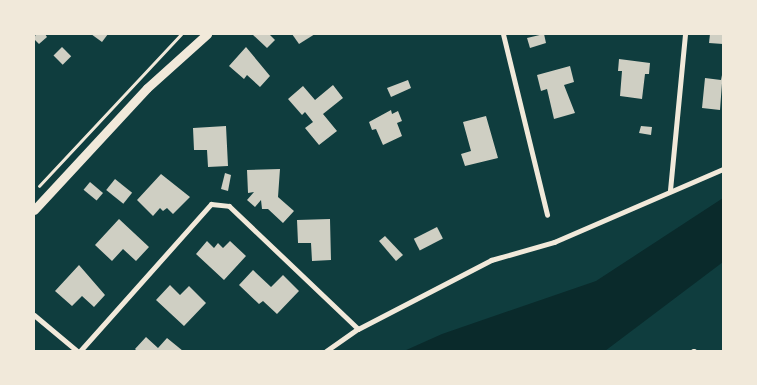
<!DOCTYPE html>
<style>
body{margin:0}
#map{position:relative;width:757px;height:385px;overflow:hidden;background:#0f3d3e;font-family:Rubik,sans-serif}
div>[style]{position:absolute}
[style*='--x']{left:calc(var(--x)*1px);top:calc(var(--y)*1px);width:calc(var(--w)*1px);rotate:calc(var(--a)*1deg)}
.water>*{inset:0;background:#0a2a2b}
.building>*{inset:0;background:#cfcfc3;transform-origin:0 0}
.path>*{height:2.5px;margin:-1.25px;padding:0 1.25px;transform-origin:1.25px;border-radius:1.25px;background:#f1e9da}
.minor>*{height:5px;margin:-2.5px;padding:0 2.5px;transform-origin:2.5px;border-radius:2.5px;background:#f1e9da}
.tertiary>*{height:9px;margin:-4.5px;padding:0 4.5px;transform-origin:4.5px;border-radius:4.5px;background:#f1e9da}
span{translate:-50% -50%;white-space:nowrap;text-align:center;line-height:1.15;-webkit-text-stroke:4px #f1e9da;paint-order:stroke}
.frame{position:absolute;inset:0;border:35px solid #f1e9da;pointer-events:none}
</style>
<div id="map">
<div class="water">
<i style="clip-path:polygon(723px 198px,723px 262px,605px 351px,404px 351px,442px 334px,596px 281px)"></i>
</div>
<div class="building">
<i style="clip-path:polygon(36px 34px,45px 34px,47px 37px,39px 44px,34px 39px)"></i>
<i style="clip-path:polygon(91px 34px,108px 34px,102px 42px)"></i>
<i style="clip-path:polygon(252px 34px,269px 34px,275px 40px,267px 48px)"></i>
<i style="clip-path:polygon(292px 34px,315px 34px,299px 44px)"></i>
<i style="clip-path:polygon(544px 34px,546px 43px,530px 48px,527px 38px)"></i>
<i style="clip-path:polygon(710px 34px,723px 34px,723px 44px,709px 43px)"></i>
<i style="left:62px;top:47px;width:13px;height:12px;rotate:45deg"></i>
<i style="clip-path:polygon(246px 47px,270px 76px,260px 87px,247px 75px,244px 79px,229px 66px)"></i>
<i style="clip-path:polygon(619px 59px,650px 63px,649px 74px,645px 74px,642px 99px,620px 96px,622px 71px,618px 71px)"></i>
<i style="clip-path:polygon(570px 66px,574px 82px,564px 85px,575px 113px,554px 119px,547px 89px,541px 91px,537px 75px)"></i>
<i style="clip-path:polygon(723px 70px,720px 110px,702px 108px,705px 78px,721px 80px)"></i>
<i style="clip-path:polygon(408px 80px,411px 88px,391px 97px,387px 88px)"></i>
<i style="clip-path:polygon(333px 85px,343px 98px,323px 114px,337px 131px,319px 145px,305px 128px,313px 122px,305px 112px,302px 115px,288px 99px,303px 86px,315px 100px)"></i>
<i style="clip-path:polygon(391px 110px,392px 114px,398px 111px,402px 121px,397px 123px,402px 136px,383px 145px,376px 129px,372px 130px,369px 122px)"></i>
<i style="clip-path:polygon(486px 116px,498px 158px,465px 166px,461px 154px,471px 151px,463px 122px)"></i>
<i style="clip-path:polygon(226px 126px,228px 166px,208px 167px,207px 150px,194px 150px,193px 128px)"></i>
<i style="clip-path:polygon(641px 126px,652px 127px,651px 135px,639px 133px)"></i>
<i style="clip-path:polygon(280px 169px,278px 197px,294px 211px,283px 223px,268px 209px,262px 209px,261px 200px,255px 207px,247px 200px,254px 192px,248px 193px,247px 170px)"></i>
<i style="clip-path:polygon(225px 173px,231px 175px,228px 191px,221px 189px)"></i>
<i style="clip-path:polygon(161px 174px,190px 197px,173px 214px,167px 208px,163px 211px,160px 208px,153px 216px,137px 200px)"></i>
<i style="left:115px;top:179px;width:22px;height:14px;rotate:39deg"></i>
<i style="left:90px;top:182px;width:17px;height:10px;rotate:40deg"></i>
<i style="clip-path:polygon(119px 219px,149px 247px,136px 261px,123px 249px,112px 261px,95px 245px)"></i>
<i style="clip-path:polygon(330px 219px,331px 260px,312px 261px,311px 243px,298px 243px,297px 220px)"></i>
<i style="left:437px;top:227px;width:13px;height:26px;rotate:63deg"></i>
<i style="clip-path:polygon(385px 236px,403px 255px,396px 261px,379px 241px)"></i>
<i style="clip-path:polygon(207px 241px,214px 248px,218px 243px,223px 248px,230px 241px,246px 256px,224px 280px,196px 254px)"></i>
<i style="clip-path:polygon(79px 265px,105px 295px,94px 307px,82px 296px,72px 306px,55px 291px)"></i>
<i style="clip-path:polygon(253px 270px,271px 287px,283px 275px,299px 291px,277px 314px,263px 301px,259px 304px,239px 285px)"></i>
<i style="clip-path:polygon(170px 285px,180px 295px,189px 286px,206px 303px,184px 326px,156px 300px)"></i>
<i style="clip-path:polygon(146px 337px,158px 348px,167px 338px,183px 351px,137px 351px,135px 349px)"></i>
</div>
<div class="path">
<i style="--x:39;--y:186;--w:208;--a:-46.9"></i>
</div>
<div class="minor">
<i style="--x:503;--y:34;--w:186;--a:76.3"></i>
<i style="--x:670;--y:190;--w:157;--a:-84.5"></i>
<i style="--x:34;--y:315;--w:56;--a:39.9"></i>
<i style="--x:80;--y:351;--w:197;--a:-48.3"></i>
<i style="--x:211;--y:204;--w:18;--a:6"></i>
<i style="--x:229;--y:206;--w:178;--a:43.6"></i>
<i style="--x:326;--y:351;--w:39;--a:-35"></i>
<i style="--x:358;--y:329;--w:150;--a:-27.4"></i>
<i style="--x:491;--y:260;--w:66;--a:-15.9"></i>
<i style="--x:554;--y:242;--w:184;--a:-23.4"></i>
<i style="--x:693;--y:351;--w:1;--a:0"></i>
</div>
<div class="tertiary">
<i style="--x:34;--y:210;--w:166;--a:-47.2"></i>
<i style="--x:147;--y:88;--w:81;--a:-42"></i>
</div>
<div class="frame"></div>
</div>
